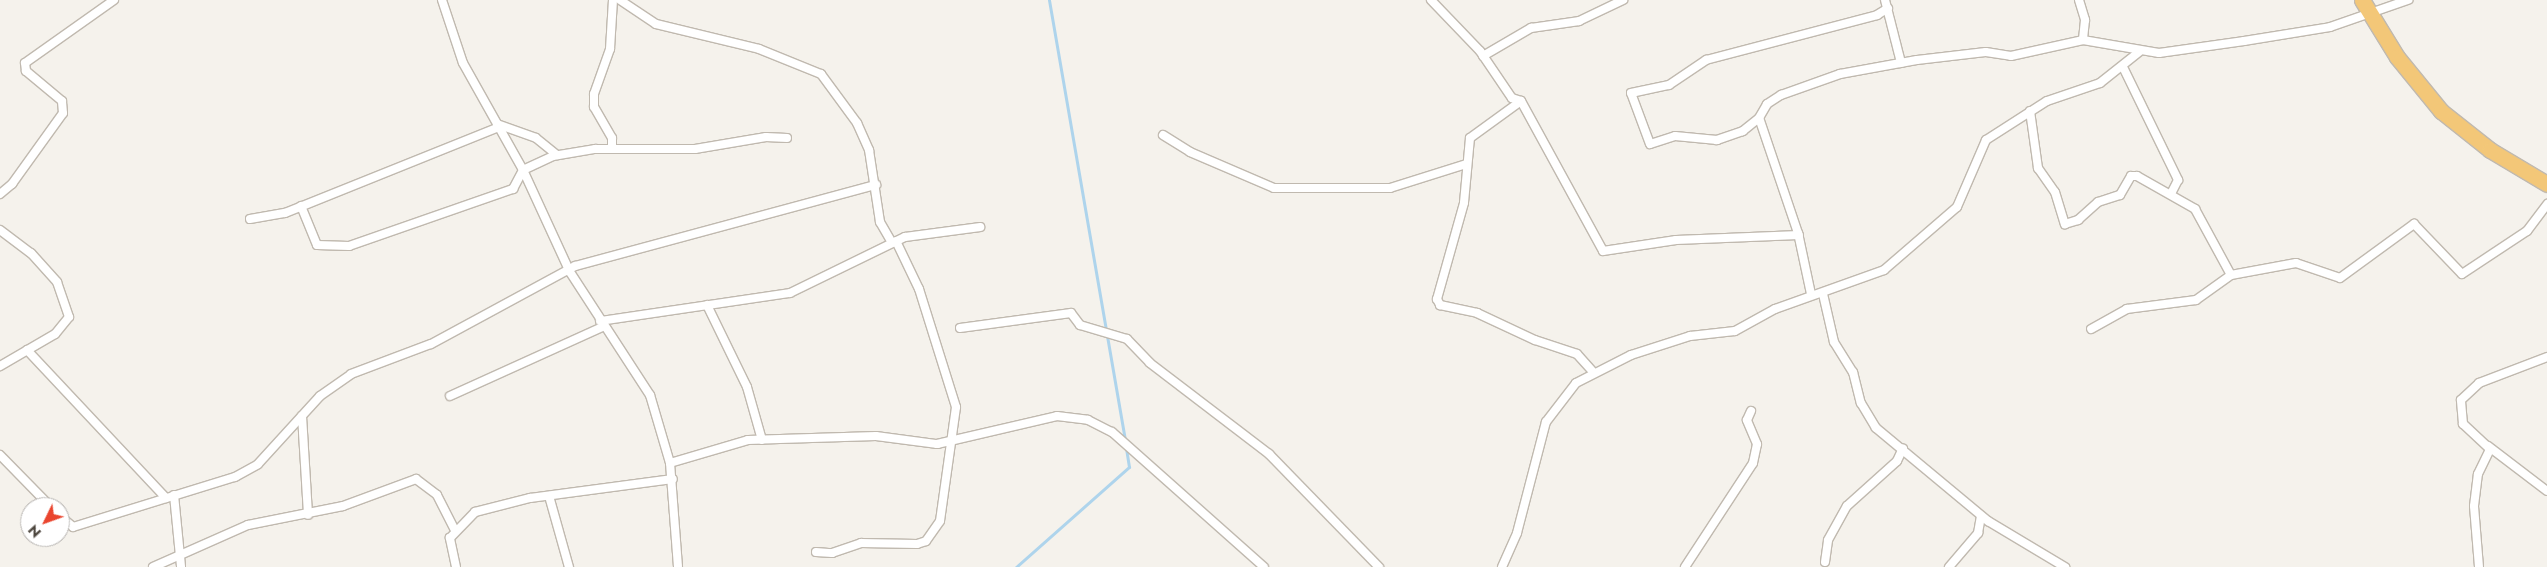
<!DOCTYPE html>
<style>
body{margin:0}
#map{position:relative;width:2547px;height:567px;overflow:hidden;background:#f5f2ec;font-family:Jost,sans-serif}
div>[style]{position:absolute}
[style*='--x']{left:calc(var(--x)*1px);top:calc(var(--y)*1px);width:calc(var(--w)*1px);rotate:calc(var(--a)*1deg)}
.stream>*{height:3px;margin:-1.5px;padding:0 1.5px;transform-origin:1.5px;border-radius:1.5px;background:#aed4ec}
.roads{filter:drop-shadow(1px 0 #c0b9af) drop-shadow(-1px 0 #c0b9af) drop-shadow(0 1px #c0b9af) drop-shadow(0 -1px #c0b9af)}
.street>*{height:8px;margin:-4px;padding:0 4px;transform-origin:4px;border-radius:4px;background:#fff}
.highway>*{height:15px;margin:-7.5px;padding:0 7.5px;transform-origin:7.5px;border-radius:7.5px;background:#f3c778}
span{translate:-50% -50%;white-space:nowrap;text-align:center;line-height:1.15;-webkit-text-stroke:4.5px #fff;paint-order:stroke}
.north{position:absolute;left:20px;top:497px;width:50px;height:50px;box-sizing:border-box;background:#fff;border:1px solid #b6b3b0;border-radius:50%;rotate:228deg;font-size:14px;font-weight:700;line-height:20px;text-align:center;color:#49423a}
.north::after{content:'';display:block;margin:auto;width:18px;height:22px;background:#ea452e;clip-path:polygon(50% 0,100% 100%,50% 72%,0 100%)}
</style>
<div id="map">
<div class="stream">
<i style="--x:1049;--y:0;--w:448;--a:80.2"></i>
<i style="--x:1016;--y:567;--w:151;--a:-41.5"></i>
<i style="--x:1129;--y:467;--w:20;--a:-99"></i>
</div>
<div class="roads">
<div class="street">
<i style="--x:442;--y:0;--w:66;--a:71.6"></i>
<i style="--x:463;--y:63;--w:123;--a:60.7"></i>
<i style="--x:523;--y:170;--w:112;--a:65.3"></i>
<i style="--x:570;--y:272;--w:147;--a:57"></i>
<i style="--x:650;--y:395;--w:71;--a:73.6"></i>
<i style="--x:670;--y:463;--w:104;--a:85.6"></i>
<i style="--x:620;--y:0;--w:43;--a:33.7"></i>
<i style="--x:656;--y:24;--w:106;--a:13.6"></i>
<i style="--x:759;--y:49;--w:67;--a:22"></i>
<i style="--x:821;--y:74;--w:61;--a:53.7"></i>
<i style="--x:857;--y:123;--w:30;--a:66"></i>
<i style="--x:869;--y:150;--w:73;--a:81.3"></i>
<i style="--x:880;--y:222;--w:24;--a:60"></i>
<i style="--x:1431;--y:0;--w:71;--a:46.1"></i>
<i style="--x:1480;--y:51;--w:57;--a:55.8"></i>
<i style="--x:1512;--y:98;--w:9;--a:18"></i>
<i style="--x:1521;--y:101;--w:171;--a:61.3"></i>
<i style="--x:1603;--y:251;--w:74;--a:-8.6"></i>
<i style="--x:1676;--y:240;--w:123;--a:-2.3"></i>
<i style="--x:1885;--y:0;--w:65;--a:75.7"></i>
<i style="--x:2079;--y:0;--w:21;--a:73"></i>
<i style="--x:2085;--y:20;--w:20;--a:96"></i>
<i style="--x:1483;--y:56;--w:56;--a:-30.3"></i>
<i style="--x:1531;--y:28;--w:49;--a:-8.3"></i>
<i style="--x:1579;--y:21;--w:49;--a:-25.5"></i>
<i style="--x:2123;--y:67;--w:126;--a:64"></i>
<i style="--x:2178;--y:180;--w:16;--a:117"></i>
<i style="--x:1521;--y:101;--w:63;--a:144"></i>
<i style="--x:1470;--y:138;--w:65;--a:95.3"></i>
<i style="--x:1464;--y:203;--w:100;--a:105.7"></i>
<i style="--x:1437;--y:299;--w:7;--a:63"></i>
<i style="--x:1440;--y:305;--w:38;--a:12"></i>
<i style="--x:1477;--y:313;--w:64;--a:25"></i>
<i style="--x:1535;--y:340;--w:44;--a:18.4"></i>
<i style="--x:1577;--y:354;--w:24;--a:48"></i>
<i style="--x:2030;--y:111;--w:58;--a:82"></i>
<i style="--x:2038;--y:168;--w:29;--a:55"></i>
<i style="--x:2055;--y:192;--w:34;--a:73"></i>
<i style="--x:2065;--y:224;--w:14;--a:-17"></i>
<i style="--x:2078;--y:220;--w:27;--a:-42"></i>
<i style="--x:2098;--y:202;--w:23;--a:-18"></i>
<i style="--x:2120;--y:195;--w:22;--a:-60"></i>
<i style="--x:2131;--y:176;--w:6;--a:0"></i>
<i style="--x:2137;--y:176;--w:67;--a:29.6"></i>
<i style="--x:2195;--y:209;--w:75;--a:61.4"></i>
<i style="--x:2231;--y:275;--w:43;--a:144.5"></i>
<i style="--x:2196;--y:300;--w:70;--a:172.6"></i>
<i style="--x:2127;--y:309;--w:41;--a:150.9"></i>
<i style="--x:1759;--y:118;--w:21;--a:141"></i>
<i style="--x:1743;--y:131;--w:28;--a:161"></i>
<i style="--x:1717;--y:140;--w:42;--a:-174.6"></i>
<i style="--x:1675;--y:136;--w:26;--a:162"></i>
<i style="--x:1650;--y:144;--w:54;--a:-110.4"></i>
<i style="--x:1631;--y:93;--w:39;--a:-12"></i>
<i style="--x:1669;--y:85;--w:45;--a:-34"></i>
<i style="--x:1706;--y:60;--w:177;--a:-14.7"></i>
<i style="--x:1877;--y:15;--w:13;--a:-32"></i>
<i style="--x:497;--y:124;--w:41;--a:19.7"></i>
<i style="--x:536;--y:138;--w:27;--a:39"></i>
<i style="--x:1163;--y:135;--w:32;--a:32"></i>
<i style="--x:1190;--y:152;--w:91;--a:23.2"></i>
<i style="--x:1274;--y:188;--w:116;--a:0"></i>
<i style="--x:1390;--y:188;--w:80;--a:-17.5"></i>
<i style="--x:612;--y:149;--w:11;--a:-90"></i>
<i style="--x:612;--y:138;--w:36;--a:-120"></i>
<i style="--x:594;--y:107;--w:13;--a:-90"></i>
<i style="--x:594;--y:94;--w:48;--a:-70.4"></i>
<i style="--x:610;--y:49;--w:49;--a:-86.5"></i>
<i style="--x:0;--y:194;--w:16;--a:-40"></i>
<i style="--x:12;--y:184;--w:87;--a:-54.3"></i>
<i style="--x:63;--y:113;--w:12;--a:-95"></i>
<i style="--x:62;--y:101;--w:47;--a:-140.2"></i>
<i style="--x:26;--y:71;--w:8;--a:-97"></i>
<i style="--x:25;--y:63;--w:109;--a:-35.3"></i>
<i style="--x:301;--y:206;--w:42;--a:67.7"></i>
<i style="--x:317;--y:245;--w:32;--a:2"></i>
<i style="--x:349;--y:246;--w:174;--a:-19.2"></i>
<i style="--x:513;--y:189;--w:21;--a:-62"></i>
<i style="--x:523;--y:170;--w:33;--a:-25"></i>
<i style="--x:553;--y:156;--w:43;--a:-9.5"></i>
<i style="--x:595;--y:149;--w:100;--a:0"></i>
<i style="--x:695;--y:149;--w:72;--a:-9.6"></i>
<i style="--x:766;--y:137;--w:21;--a:3"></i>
<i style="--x:250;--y:219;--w:36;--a:-10"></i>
<i style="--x:285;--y:213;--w:231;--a:-21.9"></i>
<i style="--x:0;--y:230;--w:39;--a:37"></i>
<i style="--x:31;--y:253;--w:39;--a:48"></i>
<i style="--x:57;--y:282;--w:37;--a:71"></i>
<i style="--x:69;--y:317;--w:22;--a:129"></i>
<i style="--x:55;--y:334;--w:64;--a:149.8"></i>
<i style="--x:2231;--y:275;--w:66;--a:-10.5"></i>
<i style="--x:2296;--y:263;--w:46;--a:18.8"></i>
<i style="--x:2340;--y:278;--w:92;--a:-36.1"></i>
<i style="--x:2414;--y:224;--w:69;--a:46.2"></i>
<i style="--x:2462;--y:274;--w:78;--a:-33.5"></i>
<i style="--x:2527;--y:231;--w:34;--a:-53"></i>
<i style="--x:1811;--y:294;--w:62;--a:-102"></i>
<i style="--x:1798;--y:233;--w:121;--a:-108.7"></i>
<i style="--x:1759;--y:118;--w:16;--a:-60"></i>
<i style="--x:1767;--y:104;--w:17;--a:-33"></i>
<i style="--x:1781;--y:95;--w:63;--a:-19.6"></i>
<i style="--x:1840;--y:74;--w:78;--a:-10.3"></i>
<i style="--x:1917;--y:60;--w:69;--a:-6.6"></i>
<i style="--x:1986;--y:52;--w:25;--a:9"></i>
<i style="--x:2011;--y:56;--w:74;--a:-12.5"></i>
<i style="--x:2083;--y:40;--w:77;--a:9.7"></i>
<i style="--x:2159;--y:53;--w:86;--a:-8"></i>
<i style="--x:2244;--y:41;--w:87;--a:-9.2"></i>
<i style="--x:2330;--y:27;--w:83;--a:-19.1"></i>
<i style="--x:1823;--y:294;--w:49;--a:77.1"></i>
<i style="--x:1834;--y:342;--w:36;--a:58"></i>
<i style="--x:1853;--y:372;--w:32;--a:76"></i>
<i style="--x:1861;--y:403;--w:29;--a:59"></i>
<i style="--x:1876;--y:428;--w:146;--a:39.7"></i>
<i style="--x:1988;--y:521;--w:90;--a:30.9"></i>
<i style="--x:707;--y:305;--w:91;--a:64"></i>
<i style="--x:747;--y:387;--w:55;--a:74.2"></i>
<i style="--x:600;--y:321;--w:192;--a:-8.4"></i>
<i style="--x:790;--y:293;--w:128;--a:-26"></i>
<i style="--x:905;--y:237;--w:76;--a:-7.6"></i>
<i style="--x:960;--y:328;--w:112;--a:-7.7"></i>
<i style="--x:1071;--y:313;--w:15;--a:53"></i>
<i style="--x:1080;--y:325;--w:49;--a:16.6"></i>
<i style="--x:1127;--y:339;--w:33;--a:46"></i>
<i style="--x:1150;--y:363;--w:150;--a:37.4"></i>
<i style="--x:1269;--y:454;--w:158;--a:45.8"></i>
<i style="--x:27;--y:350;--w:203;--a:46.8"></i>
<i style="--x:450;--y:396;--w:169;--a:-24.4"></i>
<i style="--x:302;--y:416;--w:99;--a:86.5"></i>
<i style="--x:2488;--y:446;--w:74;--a:37.3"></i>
<i style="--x:0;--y:455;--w:73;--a:45.6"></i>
<i style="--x:670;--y:463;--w:81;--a:-16.4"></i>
<i style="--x:748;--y:440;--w:128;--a:-1.8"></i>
<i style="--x:876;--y:436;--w:62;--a:7.5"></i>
<i style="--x:937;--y:444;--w:123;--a:-13.1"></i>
<i style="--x:1057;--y:416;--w:31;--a:7"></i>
<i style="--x:1088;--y:420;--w:27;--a:27"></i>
<i style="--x:1112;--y:432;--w:203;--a:41.6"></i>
<i style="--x:174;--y:495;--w:72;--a:84.4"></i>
<i style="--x:549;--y:496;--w:74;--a:74.3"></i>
<i style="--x:60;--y:516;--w:17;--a:40"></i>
<i style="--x:73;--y:527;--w:170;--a:-17.2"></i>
<i style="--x:235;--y:477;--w:26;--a:-29"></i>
<i style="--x:258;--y:464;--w:92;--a:-47.6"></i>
<i style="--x:320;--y:396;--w:38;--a:-35"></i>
<i style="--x:351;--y:374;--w:85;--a:-20.6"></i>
<i style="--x:431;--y:344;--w:164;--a:-28.4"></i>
<i style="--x:575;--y:266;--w:312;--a:-15.1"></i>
<i style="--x:816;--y:552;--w:16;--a:4"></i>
<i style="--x:832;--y:553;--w:31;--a:-19"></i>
<i style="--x:861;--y:543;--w:56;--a:1"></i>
<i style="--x:917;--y:544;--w:9;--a:-18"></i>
<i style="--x:926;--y:541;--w:24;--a:-55"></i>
<i style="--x:940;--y:521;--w:115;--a:-82"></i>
<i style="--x:956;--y:407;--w:124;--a:-107.4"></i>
<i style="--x:919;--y:289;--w:53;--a:-115.6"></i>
<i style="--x:1825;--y:562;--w:22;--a:-82"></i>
<i style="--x:1828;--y:540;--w:39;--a:-61"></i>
<i style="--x:1847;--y:506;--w:67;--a:-42"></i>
<i style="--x:1897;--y:461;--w:14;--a:-65"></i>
<i style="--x:153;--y:567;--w:104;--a:-23.9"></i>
<i style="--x:248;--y:525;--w:97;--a:-11.3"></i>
<i style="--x:343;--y:506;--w:78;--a:-20.3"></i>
<i style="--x:416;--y:479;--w:26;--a:37"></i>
<i style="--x:437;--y:495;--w:39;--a:63"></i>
<i style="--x:456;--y:567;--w:30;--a:-102"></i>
<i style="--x:450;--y:538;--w:36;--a:-46"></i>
<i style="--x:475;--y:512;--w:57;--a:-14.3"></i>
<i style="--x:530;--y:498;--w:144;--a:-7.6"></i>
<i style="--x:1502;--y:567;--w:37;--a:-66"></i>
<i style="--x:1517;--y:533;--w:115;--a:-75.4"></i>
<i style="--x:1546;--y:422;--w:49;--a:-52.4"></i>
<i style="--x:1576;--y:383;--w:62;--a:-27"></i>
<i style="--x:1631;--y:355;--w:62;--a:-17.9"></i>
<i style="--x:1690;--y:336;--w:45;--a:-6.3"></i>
<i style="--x:1735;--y:331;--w:46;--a:-28.8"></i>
<i style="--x:1775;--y:309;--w:116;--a:-19.7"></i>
<i style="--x:1884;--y:270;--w:96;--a:-40.8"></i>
<i style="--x:1957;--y:207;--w:73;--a:-66.6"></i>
<i style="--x:1986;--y:140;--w:72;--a:-32.6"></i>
<i style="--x:2047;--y:101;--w:56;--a:-18.8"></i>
<i style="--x:2100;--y:83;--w:50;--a:-38.5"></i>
<i style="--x:1685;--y:567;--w:124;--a:-56.8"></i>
<i style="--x:1753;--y:463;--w:19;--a:-78"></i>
<i style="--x:1757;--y:444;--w:26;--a:-113"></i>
<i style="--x:1747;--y:420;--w:10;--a:-66"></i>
<i style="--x:1949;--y:567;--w:45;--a:-49.5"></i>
<i style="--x:1978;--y:533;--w:17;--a:-80"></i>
<i style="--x:2479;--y:567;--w:61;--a:-94.7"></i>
<i style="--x:2474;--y:506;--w:32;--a:-83"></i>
<i style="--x:2478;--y:474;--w:28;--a:-64"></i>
<i style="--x:2490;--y:449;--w:37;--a:-137"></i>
<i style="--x:2463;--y:424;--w:24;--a:-95"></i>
<i style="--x:2461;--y:400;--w:25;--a:-43"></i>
<i style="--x:2479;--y:383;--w:73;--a:-20.9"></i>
</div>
<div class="highway">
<i style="--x:2362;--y:0;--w:67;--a:58.4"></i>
<i style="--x:2397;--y:57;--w:70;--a:50.8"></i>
<i style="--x:2441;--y:111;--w:63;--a:38.5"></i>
<i style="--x:2490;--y:150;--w:66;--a:30.8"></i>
</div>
</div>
<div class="north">N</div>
</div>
